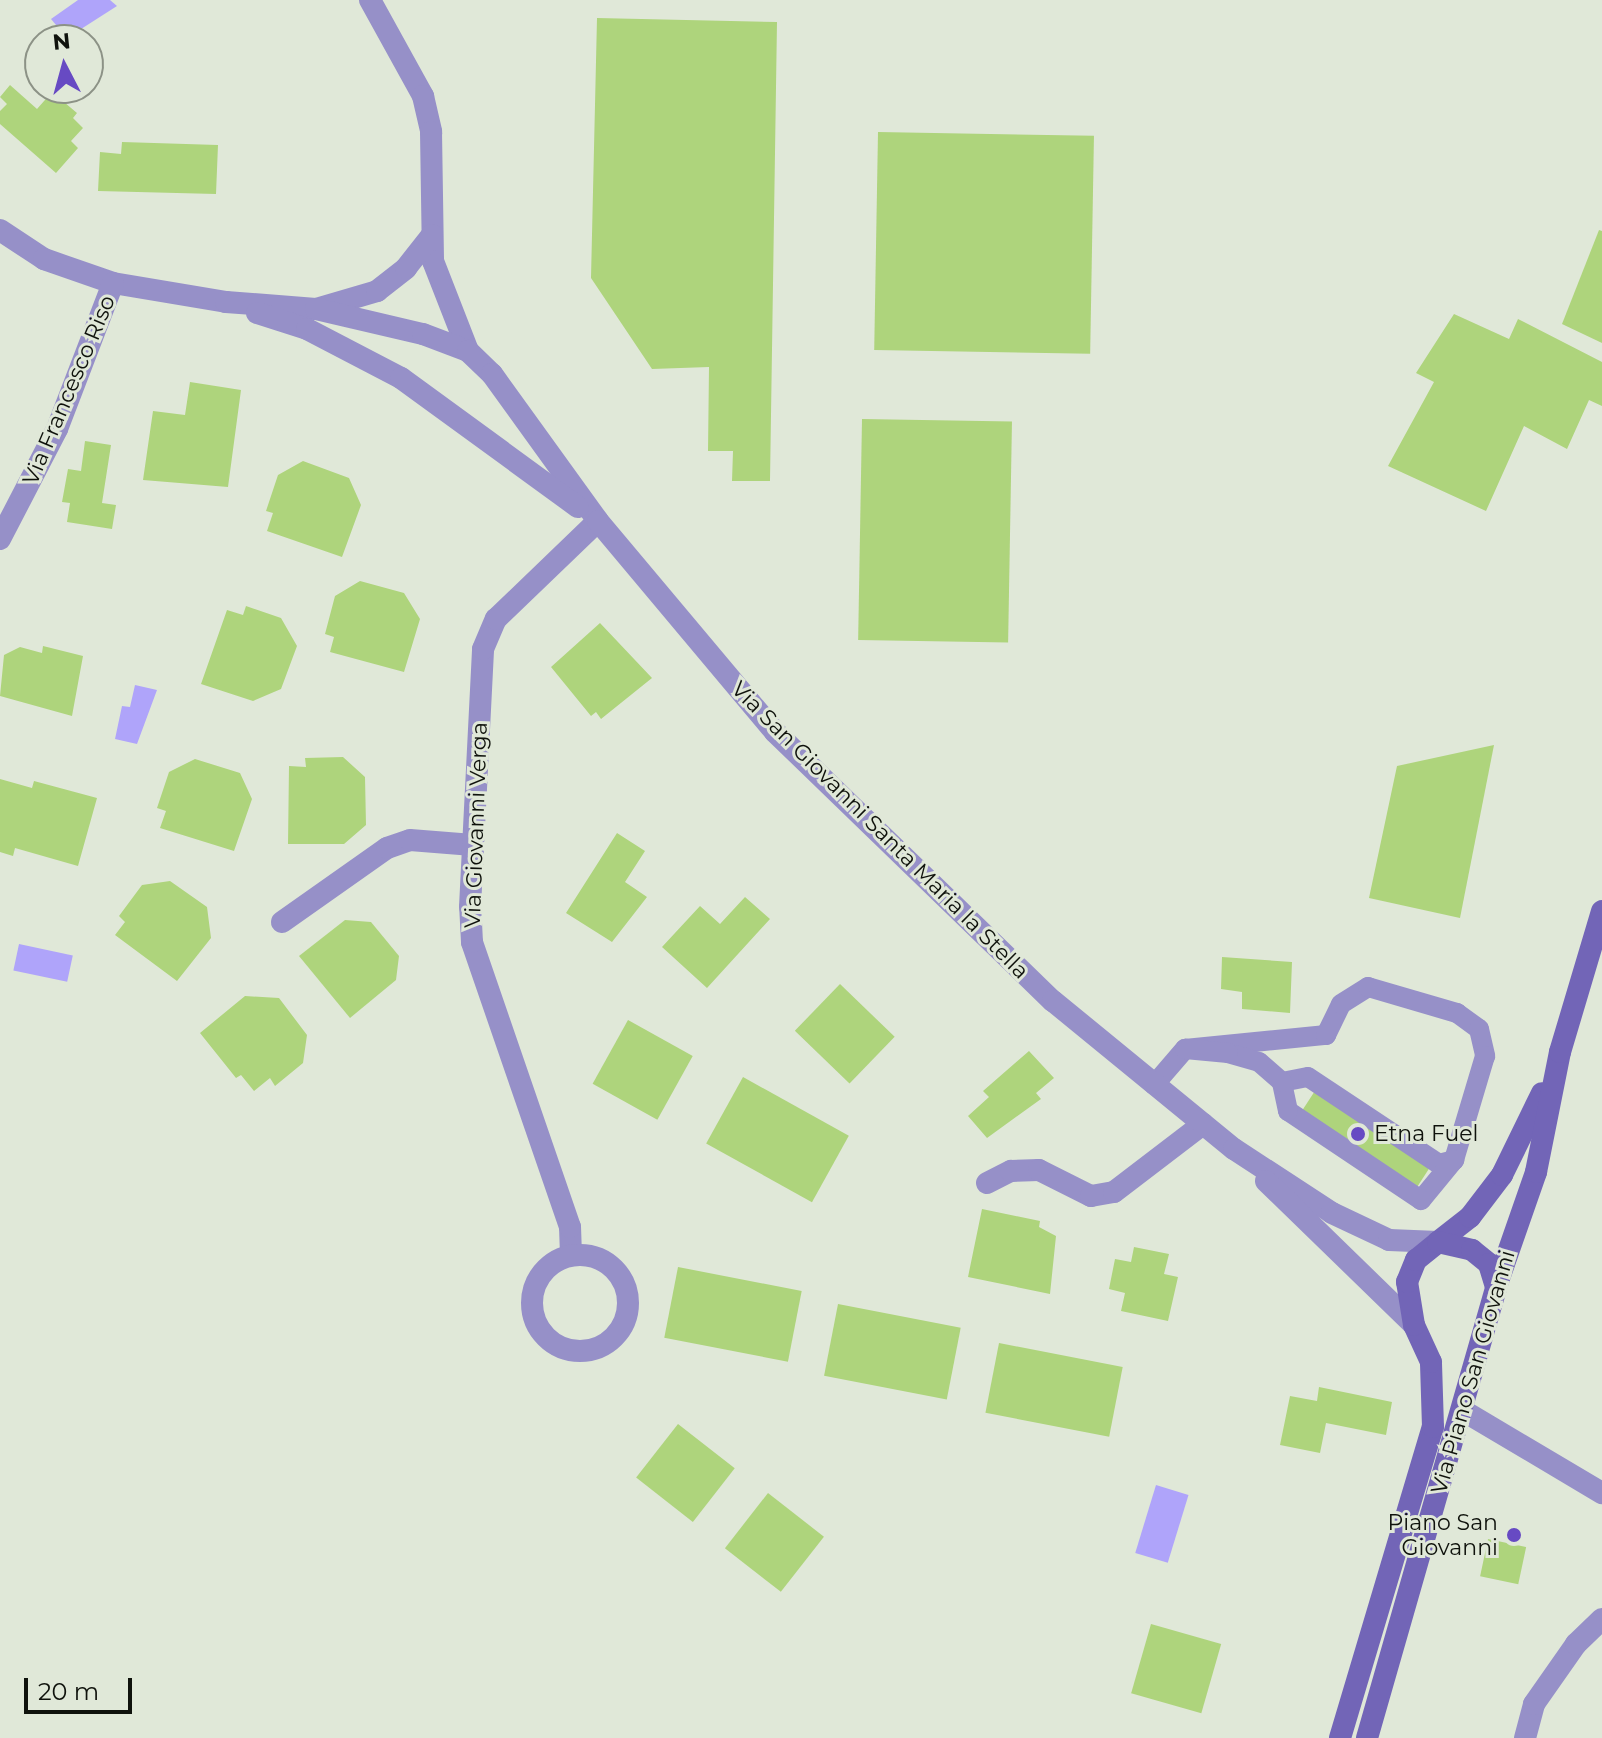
<!DOCTYPE html>
<style>
body{margin:0}
#map{position:relative;width:1602px;height:1738px;overflow:hidden;background:#e0e8d8;font-family:Montserrat,sans-serif}
div>[style]{position:absolute}
[style*='--x']{left:calc(var(--x)*1px);top:calc(var(--y)*1px);width:calc(var(--w)*1px);rotate:calc(var(--a)*1deg)}
.water>*{inset:0;background:#afa4fa;transform-origin:0 0}
.building>*{inset:0;background:#aed47c;transform-origin:0 0}
.service>*{height:20px;margin:-10px;padding:0 10px;transform-origin:10px;border-radius:10px;background:#9690c8}
.minor>*{height:22px;margin:-11px;padding:0 11px;transform-origin:11px;border-radius:11px;background:#9690c8}
.minor>.ring{margin:-11px;padding:0;box-sizing:content-box;background:none;border:22px solid #9690c8;border-radius:50%}
.tertiary>*{height:22px;margin:-11px;padding:0 11px;transform-origin:11px;border-radius:11px;background:#9690c8}
.secondary>*{height:22px;margin:-11px;padding:0 11px;transform-origin:11px;border-radius:11px;background:#7265b7}
.dots>*{width:22px;height:22px;translate:-50% -50%;box-sizing:border-box;border:4px solid #e0e8d8;border-radius:50%}
span{translate:-50% -50%;white-space:nowrap;text-align:center;line-height:1.15;-webkit-text-stroke:6px #e0e8d8;paint-order:stroke}
.street-label{font-size:22px;color:#0f120c}
.poi-label{font-size:22px;color:#0f120c}
.left{translate:0 -50%;text-align:left}
.right{translate:-100% -50%;text-align:right}
.north{position:absolute;left:24px;top:24px;width:80px;height:80px;box-sizing:border-box;background:#e0e8d8;border:2px solid #8c9286;border-radius:50%;rotate:354deg;font-size:22px;font-weight:700;line-height:32px;text-align:center;color:#0f120c}
.north::after{content:'';display:block;margin:auto;width:28px;height:36px;background:#674ac3;clip-path:polygon(50% 0,100% 100%,50% 72%,0 100%)}
.scale{position:absolute;left:24px;top:1678px;width:108px;height:36px;box-sizing:border-box;border:4px solid #0f120c;border-top:0;padding-left:10px;font-size:24px;line-height:28px;white-space:nowrap;color:#0f120c;-webkit-text-stroke:6px #e0e8d8;paint-order:stroke}
</style>
<div id="map">
<div class="water">
<i style="clip-path:polygon(78px 0,110px 0,117px 6px,67px 38px,51px 19px)"></i>
<i style="clip-path:polygon(135px 685px,157px 690px,137px 744px,115px 739px,122px 706px,130px 707px)"></i>
<i style="left:19px;top:944px;width:55px;height:27px;rotate:12deg"></i>
<i style="left:1156px;top:1485px;width:34px;height:71px;rotate:17deg"></i>
</div>
<div class="building">
<i style="clip-path:polygon(597px 18px,777px 22px,770px 481px,732px 481px,733px 451px,708px 451px,709px 367px,652px 369px,591px 278px)"></i>
<i style="clip-path:polygon(10px 85px,37px 109px,52px 92px,77px 113px,73px 118px,83px 128px,71px 141px,78px 148px,56px 173px,0 124px,0 111px,7px 104px,0 97px)"></i>
<i style="left:878px;top:132px;width:216px;height:218px;rotate:1deg"></i>
<i style="clip-path:polygon(122px 142px,218px 145px,216px 194px,98px 191px,100px 152px,121px 154px)"></i>
<i style="clip-path:polygon(1599px 230px,1602px 231px,1602px 343px,1562px 324px)"></i>
<i style="clip-path:polygon(1454px 314px,1509px 339px,1518px 319px,1602px 362px,1602px 406px,1589px 400px,1567px 449px,1524px 426px,1486px 511px,1388px 466px,1434px 382px,1416px 373px)"></i>
<i style="clip-path:polygon(190px 382px,241px 390px,228px 487px,143px 480px,153px 411px,185px 415px)"></i>
<i style="left:862px;top:419px;width:150px;height:221px;rotate:1deg"></i>
<i style="clip-path:polygon(85px 441px,111px 445px,102px 503px,116px 505px,112px 529px,67px 522px,70px 503px,62px 502px,68px 469px,81px 471px)"></i>
<i style="clip-path:polygon(303px 461px,349px 478px,361px 505px,342px 557px,267px 531px,273px 513px,266px 511px,278px 475px)"></i>
<i style="clip-path:polygon(360px 581px,404px 593px,420px 619px,404px 672px,330px 652px,334px 637px,325px 634px,335px 596px)"></i>
<i style="clip-path:polygon(246px 606px,281px 618px,297px 646px,281px 689px,253px 701px,201px 684px,227px 610px,243px 615px)"></i>
<i style="clip-path:polygon(600px 623px,652px 678px,601px 719px,596px 712px,591px 716px,551px 667px)"></i>
<i style="clip-path:polygon(43px 646px,83px 656px,72px 716px,0 696px,4px 655px,20px 647px,42px 653px)"></i>
<i style="clip-path:polygon(1494px 745px,1460px 918px,1369px 898px,1397px 766px)"></i>
<i style="clip-path:polygon(343px 757px,365px 777px,366px 825px,344px 844px,288px 844px,289px 766px,306px 767px,305px 758px)"></i>
<i style="clip-path:polygon(195px 759px,240px 773px,252px 799px,234px 851px,160px 828px,166px 811px,157px 808px,169px 772px)"></i>
<i style="clip-path:polygon(0 779px,32px 788px,34px 781px,97px 798px,78px 866px,15px 848px,13px 856px,0 852px)"></i>
<i style="clip-path:polygon(617px 833px,645px 851px,625px 882px,647px 897px,612px 942px,566px 913px)"></i>
<i style="clip-path:polygon(170px 881px,207px 907px,211px 938px,177px 981px,115px 935px,125px 922px,119px 916px,142px 885px)"></i>
<i style="clip-path:polygon(745px 897px,770px 919px,707px 988px,662px 947px,700px 906px,720px 924px)"></i>
<i style="clip-path:polygon(345px 920px,371px 922px,399px 956px,396px 980px,350px 1018px,299px 956px)"></i>
<i style="clip-path:polygon(1222px 957px,1292px 962px,1290px 1013px,1242px 1009px,1242px 992px,1221px 989px)"></i>
<i style="left:840px;top:984px;width:76px;height:65px;rotate:44deg"></i>
<i style="clip-path:polygon(245px 996px,279px 998px,307px 1035px,303px 1063px,275px 1086px,270px 1078px,254px 1091px,241px 1075px,236px 1078px,200px 1033px)"></i>
<i style="left:628px;top:1020px;width:74px;height:73px;rotate:29deg"></i>
<i style="clip-path:polygon(1029px 1051px,1054px 1078px,1036px 1093px,1041px 1099px,987px 1138px,968px 1116px,989px 1097px,983px 1091px)"></i>
<i style="left:743px;top:1077px;width:121px;height:76px;rotate:29deg"></i>
<i style="left:1322px;top:1080px;width:138px;height:45px;rotate:33deg"></i>
<i style="clip-path:polygon(982px 1209px,1040px 1221px,1039px 1227px,1056px 1236px,1050px 1294px,968px 1277px)"></i>
<i style="clip-path:polygon(1134px 1247px,1169px 1254px,1164px 1274px,1178px 1277px,1168px 1321px,1121px 1311px,1125px 1293px,1109px 1289px,1115px 1259px,1131px 1262px)"></i>
<i style="left:678px;top:1267px;width:126px;height:72px;rotate:11deg"></i>
<i style="left:838px;top:1304px;width:125px;height:73px;rotate:11deg"></i>
<i style="left:999px;top:1343px;width:126px;height:71px;rotate:11deg"></i>
<i style="clip-path:polygon(1319px 1387px,1392px 1402px,1386px 1435px,1326px 1423px,1320px 1453px,1280px 1445px,1290px 1396px,1317px 1401px)"></i>
<i style="left:678px;top:1424px;width:72px;height:68px;rotate:38deg"></i>
<i style="left:768px;top:1493px;width:71px;height:70px;rotate:38deg"></i>
<i style="left:1488px;top:1539px;width:39px;height:38px;rotate:12deg"></i>
<i style="left:1151px;top:1624px;width:73px;height:72px;rotate:16deg"></i>
</div>
<div class="service">
<i style="--x:1282;--y:1082;--w:26;--a:-11"></i>
<i style="--x:1308;--y:1077;--w:157;--a:33.6"></i>
<i style="--x:1439;--y:1164;--w:16;--a:-15"></i>
<i style="--x:1154;--y:1085;--w:48;--a:-49.3"></i>
<i style="--x:1185;--y:1049;--w:142;--a:-5.7"></i>
<i style="--x:1326;--y:1035;--w:34;--a:-64"></i>
<i style="--x:1341;--y:1004;--w:32;--a:-32"></i>
<i style="--x:1368;--y:987;--w:93;--a:16.3"></i>
<i style="--x:1457;--y:1013;--w:27;--a:36"></i>
<i style="--x:1479;--y:1029;--w:28;--a:77"></i>
<i style="--x:1485;--y:1056;--w:109;--a:106.6"></i>
<i style="--x:1454;--y:1160;--w:52;--a:129.5"></i>
<i style="--x:1421;--y:1200;--w:160;--a:-146.2"></i>
<i style="--x:1288;--y:1111;--w:30;--a:-102"></i>
<i style="--x:1282;--y:1082;--w:30;--a:-139"></i>
<i style="--x:1259;--y:1062;--w:32;--a:-164"></i>
<i style="--x:1228;--y:1053;--w:43;--a:-174.7"></i>
</div>
<div class="minor">
<i style="--x:370;--y:0;--w:110;--a:61.1"></i>
<i style="--x:423;--y:96;--w:37;--a:77"></i>
<i style="--x:431;--y:132;--w:129;--a:89.1"></i>
<i style="--x:433;--y:261;--w:97;--a:68.7"></i>
<i style="--x:316;--y:309;--w:64;--a:-16.4"></i>
<i style="--x:377;--y:291;--w:37;--a:-38"></i>
<i style="--x:406;--y:268;--w:42;--a:-51.8"></i>
<i style="--x:282;--y:922;--w:128;--a:-35.2"></i>
<i style="--x:387;--y:848;--w:24;--a:-19"></i>
<i style="--x:410;--y:840;--w:63;--a:4.5"></i>
<i style="--x:987;--y:1183;--w:27;--a:-27"></i>
<i style="--x:1011;--y:1171;--w:28;--a:-2"></i>
<i style="--x:1039;--y:1170;--w:58;--a:26.6"></i>
<i style="--x:1091;--y:1196;--w:23;--a:-10"></i>
<i style="--x:1114;--y:1192;--w:112;--a:-37.4"></i>
<i style="--x:571;--y:1255;--w:28;--a:-92"></i>
<i style="--x:570;--y:1227;--w:301;--a:-109"></i>
<i style="--x:472;--y:942;--w:35;--a:-93"></i>
<i style="--x:470;--y:907;--w:258;--a:-87.1"></i>
<i style="--x:483;--y:649;--w:33;--a:-67"></i>
<i style="--x:496;--y:619;--w:141;--a:-43.9"></i>
<i class="ring" style="left:532px;top:1255px;width:74px;height:74px"></i>
<i style="--x:1462;--y:1410;--w:163;--a:30.7"></i>
</div>
<div class="tertiary">
<i style="--x:0;--y:230;--w:53;--a:33.4"></i>
<i style="--x:44;--y:259;--w:73;--a:19.2"></i>
<i style="--x:113;--y:283;--w:115;--a:9.5"></i>
<i style="--x:226;--y:302;--w:90;--a:4.4"></i>
<i style="--x:316;--y:309;--w:110;--a:13.2"></i>
<i style="--x:423;--y:334;--w:48;--a:20.7"></i>
<i style="--x:468;--y:351;--w:33;--a:44"></i>
<i style="--x:492;--y:374;--w:181;--a:54.2"></i>
<i style="--x:598;--y:521;--w:275;--a:50"></i>
<i style="--x:775;--y:732;--w:387;--a:44.1"></i>
<i style="--x:1053;--y:1001;--w:234;--a:39.3"></i>
<i style="--x:1234;--y:1149;--w:117;--a:33.1"></i>
<i style="--x:1332;--y:1213;--w:63;--a:25.3"></i>
<i style="--x:1389;--y:1240;--w:49;--a:2.3"></i>
<i style="--x:257;--y:313;--w:52;--a:17.7"></i>
<i style="--x:307;--y:329;--w:106;--a:27.5"></i>
<i style="--x:401;--y:378;--w:219;--a:36.1"></i>
<i style="--x:0;--y:539;--w:124;--a:-62.6"></i>
<i style="--x:57;--y:429;--w:156;--a:-69"></i>
<i style="--x:1266;--y:1181;--w:206;--a:44.2"></i>
<i style="--x:1525;--y:1738;--w:35;--a:-75"></i>
<i style="--x:1534;--y:1704;--w:73;--a:-55"></i>
<i style="--x:1576;--y:1644;--w:36;--a:-44"></i>
</div>
<div class="secondary">
<i style="--x:1438;--y:1242;--w:41;--a:-38"></i>
<i style="--x:1470;--y:1217;--w:53;--a:-52.7"></i>
<i style="--x:1502;--y:1175;--w:91;--a:-64"></i>
<i style="--x:1340;--y:1738;--w:325;--a:-73.4"></i>
<i style="--x:1433;--y:1427;--w:65;--a:-91.8"></i>
<i style="--x:1431;--y:1362;--w:41;--a:-114.7"></i>
<i style="--x:1414;--y:1325;--w:44;--a:-99.2"></i>
<i style="--x:1407;--y:1282;--w:24;--a:-68"></i>
<i style="--x:1416;--y:1260;--w:28;--a:-39"></i>
<i style="--x:1438;--y:1242;--w:35;--a:13"></i>
<i style="--x:1472;--y:1250;--w:22;--a:39"></i>
<i style="--x:1489;--y:1264;--w:24;--a:73"></i>
<i style="--x:1367;--y:1738;--w:469;--a:-74"></i>
<i style="--x:1496;--y:1287;--w:122;--a:-70.8"></i>
<i style="--x:1536;--y:1172;--w:122;--a:-78.7"></i>
<i style="--x:1560;--y:1052;--w:147;--a:-73.4"></i>
</div>
<div class="dots">
<i style="left:1358px;top:1134px;background:#674ac3"></i>
<i style="left:1514px;top:1535px;background:#674ac3"></i>
</div>
<div class="street-label">
<span style="left:69px;top:390px;rotate:-67deg">Via Francesco Riso</span>
<span style="left:476px;top:825px;rotate:-88deg">Via Giovanni Verga</span>
<span style="left:880px;top:830px;rotate:45deg">Via San Giovanni Santa Maria la Stella</span>
<span style="left:1473px;top:1372px;rotate:-74deg">Via Piano San Giovanni</span>
</div>
<div class="poi-label">
<span class="left" style="left:1374px;top:1134px">Etna Fuel</span>
<span class="right" style="left:1498px;top:1535px">Piano San<br>Giovanni</span>
</div>
<div class="north">N</div>
<div class="scale">20 m</div>
</div>
